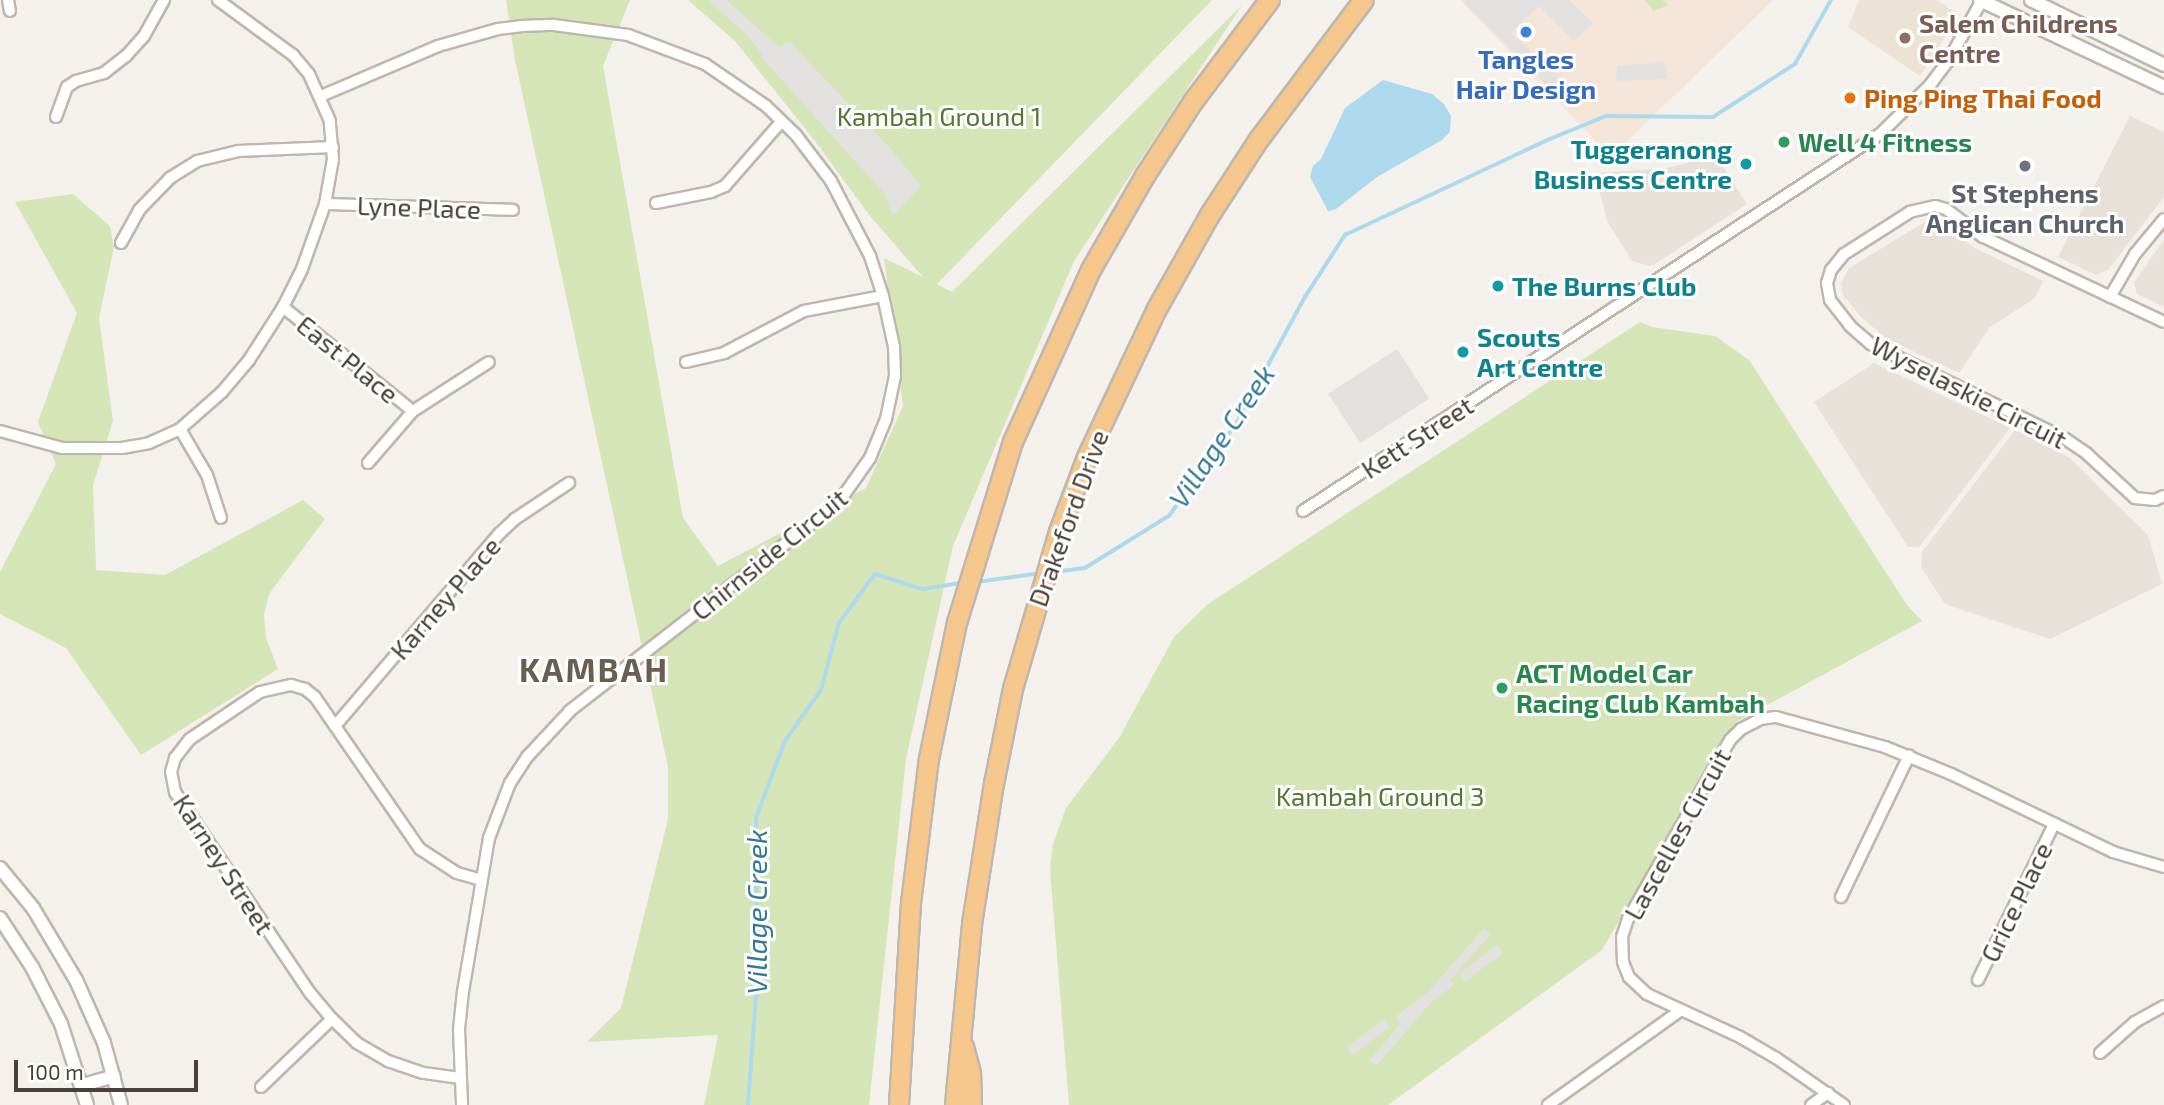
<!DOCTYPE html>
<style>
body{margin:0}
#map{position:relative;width:2164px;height:1105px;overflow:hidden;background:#f4f0eb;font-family:"Exo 2",sans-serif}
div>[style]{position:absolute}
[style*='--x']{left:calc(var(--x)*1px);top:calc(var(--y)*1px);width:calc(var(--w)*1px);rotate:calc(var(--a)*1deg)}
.residential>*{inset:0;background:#e8e1d9}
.commercial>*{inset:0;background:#f4e5d8}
.education>*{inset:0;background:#ece3d6}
.green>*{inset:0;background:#d6e5b7}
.parking>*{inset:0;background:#e3e1df;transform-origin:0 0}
.water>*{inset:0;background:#acdaec}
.stream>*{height:3.5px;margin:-1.75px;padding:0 1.75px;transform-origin:1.75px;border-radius:1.75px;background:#acdaec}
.roads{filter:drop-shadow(2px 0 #bfb7ae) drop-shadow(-2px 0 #bfb7ae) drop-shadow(0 2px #bfb7ae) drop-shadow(0 -2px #bfb7ae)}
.minor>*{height:10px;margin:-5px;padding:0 5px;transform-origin:5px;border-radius:5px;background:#fff}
.tertiary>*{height:12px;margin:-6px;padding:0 6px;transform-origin:6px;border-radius:6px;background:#fff}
.trunk>*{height:18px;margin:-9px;padding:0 9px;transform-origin:9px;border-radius:9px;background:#f6c78c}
.dots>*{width:19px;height:19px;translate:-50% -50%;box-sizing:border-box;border:4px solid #fff;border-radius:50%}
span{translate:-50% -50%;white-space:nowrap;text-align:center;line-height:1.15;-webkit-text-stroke:6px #fff;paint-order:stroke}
.education-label{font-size:26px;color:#785e54;font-weight:700}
.left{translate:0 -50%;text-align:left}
.shop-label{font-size:26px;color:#366cbe;font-weight:700}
.food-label{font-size:26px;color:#c56008;font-weight:700}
.park-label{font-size:26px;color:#53772f}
.leisure-label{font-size:26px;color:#27864d;font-weight:700}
.culture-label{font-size:26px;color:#0d838f;font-weight:700}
.right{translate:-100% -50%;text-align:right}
.worship-label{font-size:26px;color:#5b616d;font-weight:700}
.street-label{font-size:26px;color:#484039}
.water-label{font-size:28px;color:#327996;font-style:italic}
.district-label{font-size:33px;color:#6a5d51;font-weight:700;letter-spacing:2px}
.scale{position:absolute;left:14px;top:1060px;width:184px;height:32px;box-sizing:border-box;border:4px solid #484039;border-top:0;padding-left:9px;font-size:21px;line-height:24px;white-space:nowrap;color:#484039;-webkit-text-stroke:5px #fff;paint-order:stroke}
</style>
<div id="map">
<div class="residential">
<i style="clip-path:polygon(2130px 116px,2164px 132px,2164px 197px,2108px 270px,2096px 275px,2058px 257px)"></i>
<i style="clip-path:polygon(1716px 156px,1747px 204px,1658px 262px,1650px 266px,1632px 261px,1607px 221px,1595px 173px,1667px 168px)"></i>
<i style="clip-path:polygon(1928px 220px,1940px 222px,1973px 247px,2043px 281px,2035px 298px,1989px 328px,1959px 373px,1885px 338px,1859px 315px,1843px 295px,1841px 283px,1849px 268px)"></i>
<i style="clip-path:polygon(2164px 240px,2164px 307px,2137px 294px,2134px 282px)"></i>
<i style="clip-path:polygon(1874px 363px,2010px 428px,1919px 547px,1908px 547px,1814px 402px)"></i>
<i style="clip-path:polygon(2015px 430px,2070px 458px,2148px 535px,2162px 584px,2050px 639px,1945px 604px,1921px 567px,1922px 552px)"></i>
</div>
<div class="commercial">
<i style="clip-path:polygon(1460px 0,1773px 0,1611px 157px)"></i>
</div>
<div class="education">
<i style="clip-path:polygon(1859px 0,1937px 0,1956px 13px,1957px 18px,1920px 76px,1848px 27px)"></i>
</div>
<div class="green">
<i style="clip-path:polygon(506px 0,630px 0,603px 66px,683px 518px,718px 566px,866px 488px,903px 406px,884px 258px,923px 277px,870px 216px,812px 137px,735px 41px,688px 0,1212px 0,937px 284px,952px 292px,1242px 5px,1074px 261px,953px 546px,906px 759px,869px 1105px,704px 1105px,718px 1035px,587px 1042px,621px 1008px,668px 819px,668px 767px,515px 60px)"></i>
<i style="clip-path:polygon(1645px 0,1663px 0,1669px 5px,1653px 11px)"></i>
<i style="clip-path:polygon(73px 194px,110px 226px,114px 247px,99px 318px,113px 421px,93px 485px,96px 570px,165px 575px,303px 500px,325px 519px,269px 594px,264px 615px,266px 638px,278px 669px,141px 755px,66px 648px,0 614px,0 572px,56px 464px,38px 422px,77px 313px,15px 202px)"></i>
<i style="clip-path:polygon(1640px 322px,1652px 327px,1715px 336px,1749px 360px,1907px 605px,1922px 621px,1736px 722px,1602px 950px,1388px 1105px,1069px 1105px,1050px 869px,1053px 844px,1066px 808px,1119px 738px,1174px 637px,1208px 604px)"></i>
</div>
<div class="parking">
<i style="clip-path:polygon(708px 0,726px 0,779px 47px,790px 42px,890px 148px,921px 186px,895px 214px,892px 213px,884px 193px,761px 57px,763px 55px,746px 34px)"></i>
<i style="clip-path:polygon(1467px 0,1569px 0,1593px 23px,1574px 41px,1539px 6px,1511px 33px,1568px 86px,1559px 97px,1465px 3px)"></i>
<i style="clip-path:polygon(1664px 62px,1668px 79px,1616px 81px,1617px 66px)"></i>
<i style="left:1397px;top:349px;width:59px;height:82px;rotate:57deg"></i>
<i style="left:1484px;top:928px;width:9px;height:175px;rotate:41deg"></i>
<i style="left:1497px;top:945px;width:10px;height:48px;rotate:53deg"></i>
<i style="left:1448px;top:977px;width:10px;height:66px;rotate:53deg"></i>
<i style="left:1384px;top:1019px;width:10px;height:47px;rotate:53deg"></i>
</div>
<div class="water">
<i style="clip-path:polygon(1383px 80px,1432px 94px,1444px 104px,1451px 116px,1450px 132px,1442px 140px,1377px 177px,1336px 209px,1328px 211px,1310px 177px,1313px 166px,1321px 159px,1345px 108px)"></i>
</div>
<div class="stream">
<i style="--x:1053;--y:572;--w:32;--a:-7"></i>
<i style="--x:1085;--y:568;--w:99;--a:-31.8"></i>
<i style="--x:1169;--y:516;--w:114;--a:-53.9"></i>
<i style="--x:1236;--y:424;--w:145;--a:-61.5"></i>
<i style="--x:1305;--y:297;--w:74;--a:-57.2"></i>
<i style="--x:1345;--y:235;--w:226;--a:-25.1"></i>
<i style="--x:1550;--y:139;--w:61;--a:-22.3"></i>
<i style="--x:1606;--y:116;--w:107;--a:0.5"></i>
<i style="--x:1713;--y:117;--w:98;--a:-32.9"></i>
<i style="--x:1795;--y:64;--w:73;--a:-60.6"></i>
<i style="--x:977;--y:582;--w:66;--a:-7.9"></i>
<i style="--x:748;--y:1105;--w:123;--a:-85.8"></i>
<i style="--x:757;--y:982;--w:164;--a:-90.3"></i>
<i style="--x:756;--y:818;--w:82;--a:-69.4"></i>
<i style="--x:785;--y:741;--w:62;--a:-54.8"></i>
<i style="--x:821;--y:690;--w:69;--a:-75"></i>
<i style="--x:839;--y:623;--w:61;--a:-53.7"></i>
<i style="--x:875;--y:574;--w:50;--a:17.4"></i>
<i style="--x:923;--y:589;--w:39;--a:-9"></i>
</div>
<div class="roads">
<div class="minor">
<i style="--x:8;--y:0;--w:11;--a:80"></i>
<i style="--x:321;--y:96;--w:127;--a:-23.1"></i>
<i style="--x:438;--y:46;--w:62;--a:-15.8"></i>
<i style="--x:498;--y:29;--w:23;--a:-7"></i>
<i style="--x:521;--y:26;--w:33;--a:-2"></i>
<i style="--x:554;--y:25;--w:75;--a:7.7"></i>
<i style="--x:628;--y:35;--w:82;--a:20.6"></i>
<i style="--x:705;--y:64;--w:74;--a:34.5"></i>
<i style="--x:766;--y:106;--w:42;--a:44"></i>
<i style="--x:796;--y:135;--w:58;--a:52.7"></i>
<i style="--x:831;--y:181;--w:85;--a:62.5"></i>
<i style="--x:870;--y:256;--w:42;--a:72"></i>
<i style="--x:883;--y:296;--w:52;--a:77.8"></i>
<i style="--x:894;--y:347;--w:29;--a:88"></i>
<i style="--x:895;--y:376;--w:44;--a:101.8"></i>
<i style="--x:886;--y:419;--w:42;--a:112.3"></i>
<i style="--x:870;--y:458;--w:54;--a:125.2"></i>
<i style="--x:839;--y:502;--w:341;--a:142.2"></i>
<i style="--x:570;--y:711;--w:63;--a:133.1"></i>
<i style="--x:527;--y:757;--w:31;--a:123"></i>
<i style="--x:510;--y:783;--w:59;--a:110.9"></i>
<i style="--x:489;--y:838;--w:155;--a:99.6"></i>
<i style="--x:463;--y:991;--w:38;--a:96"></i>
<i style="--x:459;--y:1029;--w:76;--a:87.7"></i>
<i style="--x:56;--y:117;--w:32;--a:-70"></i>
<i style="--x:67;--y:87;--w:11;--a:-34"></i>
<i style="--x:76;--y:81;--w:29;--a:-16"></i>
<i style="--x:104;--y:73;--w:28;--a:-38"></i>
<i style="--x:126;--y:56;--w:27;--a:-48"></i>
<i style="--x:144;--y:36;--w:41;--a:-60.9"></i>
<i style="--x:656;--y:203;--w:56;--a:-11.3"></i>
<i style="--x:711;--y:192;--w:15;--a:-23"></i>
<i style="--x:725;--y:186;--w:86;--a:-48.8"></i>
<i style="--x:325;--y:204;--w:188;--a:1.8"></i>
<i style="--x:121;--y:243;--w:38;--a:-61"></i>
<i style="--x:139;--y:210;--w:45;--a:-45.9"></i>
<i style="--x:170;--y:178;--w:32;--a:-32"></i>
<i style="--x:197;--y:161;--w:42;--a:-13.7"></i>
<i style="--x:238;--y:151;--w:95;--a:-2.4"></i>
<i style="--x:2110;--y:297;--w:50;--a:-59.8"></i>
<i style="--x:2135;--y:254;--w:45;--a:-50.4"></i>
<i style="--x:283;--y:307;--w:166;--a:38.7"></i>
<i style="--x:2164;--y:322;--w:200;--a:-154.8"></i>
<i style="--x:1983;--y:237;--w:46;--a:-142.9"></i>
<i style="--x:1946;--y:209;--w:11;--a:-165"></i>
<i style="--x:1935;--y:206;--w:26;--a:167"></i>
<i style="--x:1910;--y:212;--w:78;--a:147.5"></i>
<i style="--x:1844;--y:254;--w:21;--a:129"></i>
<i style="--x:1831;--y:270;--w:14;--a:107"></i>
<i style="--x:1827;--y:283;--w:17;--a:80"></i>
<i style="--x:1830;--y:300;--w:33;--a:52"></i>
<i style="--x:1850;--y:326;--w:28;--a:41"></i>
<i style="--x:1871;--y:344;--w:215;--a:26"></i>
<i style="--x:2064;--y:438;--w:27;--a:34"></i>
<i style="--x:2086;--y:453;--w:67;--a:42.6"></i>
<i style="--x:2135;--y:498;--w:20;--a:6"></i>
<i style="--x:2155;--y:500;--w:10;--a:-24"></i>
<i style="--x:686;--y:362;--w:39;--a:-13"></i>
<i style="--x:724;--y:353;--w:90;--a:-27.7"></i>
<i style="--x:804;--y:311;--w:80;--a:-10.8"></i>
<i style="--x:180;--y:429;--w:53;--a:59.6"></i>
<i style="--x:207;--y:475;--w:45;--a:72"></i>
<i style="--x:0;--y:431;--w:64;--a:15.3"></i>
<i style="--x:62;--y:448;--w:60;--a:0"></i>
<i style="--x:122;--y:448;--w:27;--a:-10"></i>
<i style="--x:149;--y:443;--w:34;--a:-24"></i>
<i style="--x:180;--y:429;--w:56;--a:-41.4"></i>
<i style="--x:222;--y:392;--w:42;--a:-49.8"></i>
<i style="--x:249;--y:360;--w:63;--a:-57.3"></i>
<i style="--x:283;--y:307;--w:42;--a:-63.4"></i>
<i style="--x:302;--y:269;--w:69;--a:-70.5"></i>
<i style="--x:325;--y:204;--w:46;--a:-79.9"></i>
<i style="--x:333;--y:159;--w:38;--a:-95"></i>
<i style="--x:330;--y:121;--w:51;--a:-114.1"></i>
<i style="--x:309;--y:74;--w:25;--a:-130"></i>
<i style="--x:293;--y:55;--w:93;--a:-143.7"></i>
<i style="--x:368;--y:463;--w:69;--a:-49.1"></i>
<i style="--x:413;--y:411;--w:90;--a:-32.8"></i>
<i style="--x:1303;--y:511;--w:689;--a:-33.16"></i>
<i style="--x:1880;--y:134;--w:70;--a:-44.4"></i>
<i style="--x:1930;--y:85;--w:34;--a:-53"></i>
<i style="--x:1950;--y:58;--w:66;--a:-61.1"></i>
<i style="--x:335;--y:726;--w:254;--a:-49.5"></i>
<i style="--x:500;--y:533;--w:21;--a:-43"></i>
<i style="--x:515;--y:519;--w:65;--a:-33.7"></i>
<i style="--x:1841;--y:897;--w:157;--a:-64.3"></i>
<i style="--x:1978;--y:980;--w:174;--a:-64"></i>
<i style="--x:2100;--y:1053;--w:47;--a:-41.5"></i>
<i style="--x:2135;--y:1022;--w:33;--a:-29"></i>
<i style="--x:460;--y:1078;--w:37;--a:-172"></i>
<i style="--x:423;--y:1073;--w:37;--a:-161"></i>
<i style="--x:388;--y:1061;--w:36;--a:-150"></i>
<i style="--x:357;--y:1043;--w:35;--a:-136"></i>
<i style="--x:332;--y:1019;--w:34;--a:-130"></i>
<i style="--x:310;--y:993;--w:242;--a:-123.9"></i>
<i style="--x:175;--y:792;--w:20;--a:-101"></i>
<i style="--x:171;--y:772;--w:15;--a:-74"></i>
<i style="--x:175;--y:758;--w:24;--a:-52"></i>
<i style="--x:190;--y:739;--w:84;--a:-33.9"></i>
<i style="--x:260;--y:692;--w:32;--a:-13"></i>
<i style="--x:291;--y:685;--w:15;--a:16"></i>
<i style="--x:305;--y:689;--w:13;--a:39"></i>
<i style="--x:315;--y:697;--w:185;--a:55.4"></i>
<i style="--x:420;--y:849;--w:44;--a:33"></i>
<i style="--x:457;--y:873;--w:25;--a:16"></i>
<i style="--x:261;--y:1087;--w:98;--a:-43.8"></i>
<i style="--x:1548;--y:1105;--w:163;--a:-35.5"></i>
<i style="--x:1811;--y:1105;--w:21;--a:-35"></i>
<i style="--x:1844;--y:1105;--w:83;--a:-145.3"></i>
<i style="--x:1776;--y:1058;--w:42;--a:-149.7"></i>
<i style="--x:1740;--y:1037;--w:102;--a:-155.2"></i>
<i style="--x:1647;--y:994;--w:25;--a:-137"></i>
<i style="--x:1629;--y:977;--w:16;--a:-112"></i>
<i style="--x:1623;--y:962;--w:25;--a:-92"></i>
<i style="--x:1622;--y:937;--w:19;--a:-72"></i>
<i style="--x:1628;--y:919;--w:206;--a:-60.3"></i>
<i style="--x:1730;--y:740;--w:16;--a:-45"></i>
<i style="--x:1741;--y:729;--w:22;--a:-27"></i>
<i style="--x:1761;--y:719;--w:15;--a:-8"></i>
<i style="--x:1776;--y:717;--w:113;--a:15.4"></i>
<i style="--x:1885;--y:747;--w:71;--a:22.2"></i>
<i style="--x:1951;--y:774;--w:180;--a:25.7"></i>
<i style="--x:2113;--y:852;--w:53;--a:16.4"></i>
</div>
<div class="tertiary">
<i style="--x:1980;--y:0;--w:204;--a:25.3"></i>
<i style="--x:2031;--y:0;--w:148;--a:26"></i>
<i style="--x:0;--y:868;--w:52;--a:50.5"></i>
<i style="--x:33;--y:908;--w:84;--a:59.2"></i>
<i style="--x:76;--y:980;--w:69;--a:66"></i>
<i style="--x:104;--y:1043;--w:64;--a:74.7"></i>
<i style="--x:0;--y:918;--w:59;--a:56.9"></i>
<i style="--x:32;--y:967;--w:64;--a:63"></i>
<i style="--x:61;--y:1024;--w:85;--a:72.2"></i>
<i style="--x:83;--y:1085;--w:32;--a:-16"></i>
</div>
<div class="trunk">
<i style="--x:964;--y:1047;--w:28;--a:75"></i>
<i style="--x:971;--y:1074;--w:31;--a:88"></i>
<i style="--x:899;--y:1105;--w:202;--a:-86.6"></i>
<i style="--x:911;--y:903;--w:145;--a:-82.9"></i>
<i style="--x:929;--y:759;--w:139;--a:-78.4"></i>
<i style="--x:957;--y:623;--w:189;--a:-72.8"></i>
<i style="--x:1013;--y:442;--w:189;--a:-65.6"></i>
<i style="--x:1091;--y:270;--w:108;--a:-60.1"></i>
<i style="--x:1145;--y:176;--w:88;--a:-57"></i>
<i style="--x:1193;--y:102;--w:128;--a:-53"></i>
<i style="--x:955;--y:1105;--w:182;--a:-84.6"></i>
<i style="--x:972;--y:924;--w:142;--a:-81.1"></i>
<i style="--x:994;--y:784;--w:97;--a:-78.7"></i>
<i style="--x:1013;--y:689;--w:164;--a:-73.7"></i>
<i style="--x:1059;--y:532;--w:80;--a:-69.5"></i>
<i style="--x:1087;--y:457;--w:164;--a:-64.7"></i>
<i style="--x:1157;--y:309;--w:108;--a:-60.6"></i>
<i style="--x:1210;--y:215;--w:88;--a:-57"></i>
<i style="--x:1258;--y:141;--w:176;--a:-53.1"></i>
</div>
</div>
<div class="dots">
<i style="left:1526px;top:32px;background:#3f7fe0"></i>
<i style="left:1905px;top:38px;background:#8d6e63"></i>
<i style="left:1850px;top:98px;background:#e8710a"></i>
<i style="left:1784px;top:142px;background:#2e9e5b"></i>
<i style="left:1746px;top:164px;background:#0f9aa8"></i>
<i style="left:2025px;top:166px;background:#6b7280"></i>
<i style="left:1498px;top:286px;background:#0f9aa8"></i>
<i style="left:1463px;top:352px;background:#0f9aa8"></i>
<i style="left:1502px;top:688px;background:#2e9e5b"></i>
</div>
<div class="education-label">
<span class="left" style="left:1919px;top:38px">Salem Childrens<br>Centre</span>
</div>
<div class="shop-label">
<span style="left:1526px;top:74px">Tangles<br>Hair Design</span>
</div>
<div class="food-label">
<span class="left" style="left:1864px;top:98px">Ping Ping Thai Food</span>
</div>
<div class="park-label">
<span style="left:939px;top:116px">Kambah Ground 1</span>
<span style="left:1380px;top:796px">Kambah Ground 3</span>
</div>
<div class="leisure-label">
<span class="left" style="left:1798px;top:142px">Well 4 Fitness</span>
<span class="left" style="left:1516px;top:688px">ACT Model Car<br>Racing Club Kambah</span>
</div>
<div class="culture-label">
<span class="right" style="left:1732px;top:164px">Tuggeranong<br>Business Centre</span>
<span class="left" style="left:1512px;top:286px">The Burns Club</span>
<span class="left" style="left:1477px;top:352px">Scouts<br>Art Centre</span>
</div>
<div class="worship-label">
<span style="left:2025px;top:208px">St Stephens<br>Anglican Church</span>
</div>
<div class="street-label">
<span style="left:419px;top:207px;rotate:2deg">Lyne Place</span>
<span style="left:348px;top:359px;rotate:39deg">East Place</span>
<span style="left:1969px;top:392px;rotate:27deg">Wyselaskie Circuit</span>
<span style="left:1417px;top:437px;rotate:-33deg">Kett Street</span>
<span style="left:1068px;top:518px;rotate:-70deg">Drakeford Drive</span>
<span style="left:769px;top:554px;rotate:-39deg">Chirnside Circuit</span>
<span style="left:445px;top:598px;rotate:-49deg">Karney Place</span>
<span style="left:1677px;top:834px;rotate:-61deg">Lascelles Circuit</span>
<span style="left:224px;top:864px;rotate:57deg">Karney Street</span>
<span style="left:2016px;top:902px;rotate:-64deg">Grice Place</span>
</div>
<div class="water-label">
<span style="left:1221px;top:436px;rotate:-56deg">Village Creek</span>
<span style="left:756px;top:912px;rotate:-90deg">Village Creek</span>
</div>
<div class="district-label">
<span style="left:594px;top:670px">KAMBAH</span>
</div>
<div class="scale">100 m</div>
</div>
